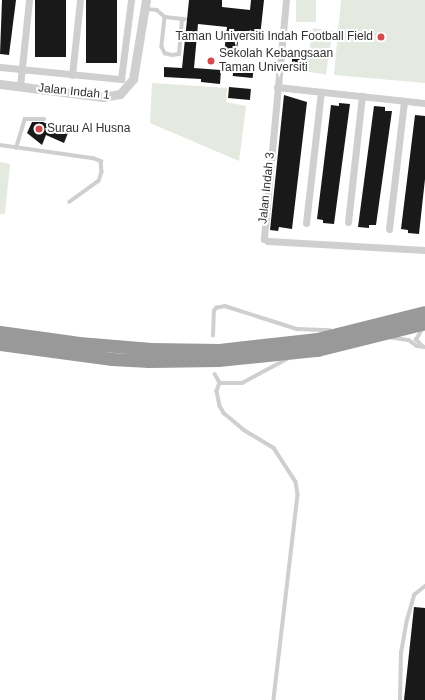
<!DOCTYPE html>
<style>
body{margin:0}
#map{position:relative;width:425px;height:700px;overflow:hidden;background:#fff;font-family:Arial,sans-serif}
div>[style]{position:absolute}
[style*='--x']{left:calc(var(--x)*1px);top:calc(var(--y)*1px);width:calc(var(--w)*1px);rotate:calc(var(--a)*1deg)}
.green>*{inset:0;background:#e4eadf;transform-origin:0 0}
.building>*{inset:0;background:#191919;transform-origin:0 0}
.service>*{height:3.5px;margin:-1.75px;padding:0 1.75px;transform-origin:1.75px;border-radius:1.75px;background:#cfcfcf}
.minor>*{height:7px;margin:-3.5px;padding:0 3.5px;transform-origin:3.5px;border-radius:3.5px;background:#cfcfcf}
.tertiary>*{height:9px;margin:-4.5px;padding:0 4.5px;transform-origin:4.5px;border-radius:4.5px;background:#cfcfcf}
.motorway>*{height:13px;margin:-6.5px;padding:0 6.5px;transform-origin:6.5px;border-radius:6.5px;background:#999}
.dots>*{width:11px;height:11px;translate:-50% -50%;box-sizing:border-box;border:2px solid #fff;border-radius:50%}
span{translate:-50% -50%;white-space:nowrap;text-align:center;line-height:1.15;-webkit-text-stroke:4px #fff;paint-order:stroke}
.poi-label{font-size:12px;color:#323232}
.right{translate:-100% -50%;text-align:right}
.left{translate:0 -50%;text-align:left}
.street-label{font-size:12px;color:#323232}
</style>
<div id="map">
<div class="green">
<i style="left:296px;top:0;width:20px;height:22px"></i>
<i style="clip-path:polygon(341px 0,425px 0,425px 83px,334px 75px)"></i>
<i style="left:313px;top:28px;width:20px;height:44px;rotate:9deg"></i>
<i style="clip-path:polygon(152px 83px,227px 88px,226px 102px,246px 106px,239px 161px,150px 123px)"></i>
<i style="clip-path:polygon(0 162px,10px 164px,5px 214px,0 214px)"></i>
</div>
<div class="building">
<i style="clip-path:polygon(2px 0,16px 0,9px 55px,0 54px)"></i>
<i style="left:35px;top:0;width:31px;height:57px"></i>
<i style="left:86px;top:0;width:31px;height:63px"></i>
<i style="clip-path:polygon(189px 0,222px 0,222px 7px,250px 10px,251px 0,264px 0,260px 37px,239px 35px,236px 56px,224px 54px,227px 27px,198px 24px,194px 68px,221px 70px,220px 84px,201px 82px,201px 79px,164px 77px,164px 67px,182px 68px)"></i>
<i style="left:292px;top:51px;width:9px;height:13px"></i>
<i style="left:234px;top:64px;width:20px;height:12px;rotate:6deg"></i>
<i style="left:229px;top:87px;width:22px;height:11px;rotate:5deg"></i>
<i style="clip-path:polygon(284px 95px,307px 102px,292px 229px,279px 227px,278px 231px,270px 230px)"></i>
<i style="clip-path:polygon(339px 103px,350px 104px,334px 224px,323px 223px,323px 220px,317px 219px,331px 105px,339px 106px)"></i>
<i style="clip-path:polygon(374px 106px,385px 107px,385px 111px,392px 111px,376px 225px,369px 225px,369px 228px,358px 227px)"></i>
<i style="clip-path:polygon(415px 115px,425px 116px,425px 179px,419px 234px,408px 233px,408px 230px,401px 229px)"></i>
<i style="clip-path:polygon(32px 122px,43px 122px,60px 130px,62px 125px,70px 128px,64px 143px,46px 135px,42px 145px,27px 133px)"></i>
<i style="clip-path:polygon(414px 607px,425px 608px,425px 700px,404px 700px)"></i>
</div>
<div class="service">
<i style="--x:145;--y:9;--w:12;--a:5"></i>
<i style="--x:157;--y:10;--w:11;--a:41"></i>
<i style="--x:165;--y:17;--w:20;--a:6"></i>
<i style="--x:165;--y:17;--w:30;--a:96"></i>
<i style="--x:162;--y:47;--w:7;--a:63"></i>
<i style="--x:165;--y:53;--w:7;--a:16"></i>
<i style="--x:172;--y:55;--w:7;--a:-8"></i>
<i style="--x:179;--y:54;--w:35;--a:-85"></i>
<i style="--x:0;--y:145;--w:94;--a:8"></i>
<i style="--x:93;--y:158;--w:9;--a:21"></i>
<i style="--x:101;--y:161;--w:11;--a:85"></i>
<i style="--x:102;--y:172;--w:9;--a:108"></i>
<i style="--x:99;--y:181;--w:36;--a:144"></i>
<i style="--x:16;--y:148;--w:30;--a:-73"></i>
<i style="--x:25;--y:119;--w:19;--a:0"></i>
<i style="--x:213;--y:336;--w:25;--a:-88"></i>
<i style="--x:214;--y:311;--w:4;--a:-56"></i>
<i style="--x:216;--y:308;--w:9;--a:-13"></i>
<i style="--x:225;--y:306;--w:76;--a:17.7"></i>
<i style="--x:297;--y:329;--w:33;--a:2"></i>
<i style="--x:389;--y:337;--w:20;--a:9"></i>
<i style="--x:409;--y:340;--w:10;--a:37"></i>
<i style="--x:417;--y:346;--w:8;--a:7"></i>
<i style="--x:423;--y:347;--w:10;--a:-135"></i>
<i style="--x:416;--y:340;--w:14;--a:-60"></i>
<i style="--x:215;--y:374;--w:10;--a:61"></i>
<i style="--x:220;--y:383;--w:9;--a:111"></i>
<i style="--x:217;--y:391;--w:15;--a:79"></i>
<i style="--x:220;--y:406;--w:8;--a:60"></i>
<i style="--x:224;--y:413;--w:26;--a:40"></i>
<i style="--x:244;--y:430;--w:35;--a:31"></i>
<i style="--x:274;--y:448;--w:40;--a:57.1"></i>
<i style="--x:296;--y:482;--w:13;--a:81"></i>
<i style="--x:298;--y:495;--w:206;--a:96.7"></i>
<i style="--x:220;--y:383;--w:22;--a:0"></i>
<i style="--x:242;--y:383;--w:51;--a:-28.1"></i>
<i style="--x:400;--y:700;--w:47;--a:-88.8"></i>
<i style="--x:401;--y:653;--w:34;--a:-80"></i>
<i style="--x:407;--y:620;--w:26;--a:-74"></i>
<i style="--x:414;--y:595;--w:14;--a:-39"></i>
</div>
<div class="minor">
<i style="--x:286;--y:0;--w:240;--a:95.3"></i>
<i style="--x:264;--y:239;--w:4;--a:27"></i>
<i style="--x:268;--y:241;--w:157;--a:3.3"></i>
<i style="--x:0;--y:67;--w:122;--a:5.7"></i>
<i style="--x:121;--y:79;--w:80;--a:-82.8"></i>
<i style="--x:72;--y:75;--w:75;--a:-83.9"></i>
<i style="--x:20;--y:86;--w:86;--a:-84"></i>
<i style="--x:277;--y:87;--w:149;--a:6.2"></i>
<i style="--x:348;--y:222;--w:127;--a:-83.7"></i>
<i style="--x:306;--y:223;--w:132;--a:-83.5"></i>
<i style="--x:389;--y:229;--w:129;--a:-83.3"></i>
</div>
<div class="tertiary">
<i style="--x:0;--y:84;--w:104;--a:7.2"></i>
<i style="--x:103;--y:97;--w:17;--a:-10"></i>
<i style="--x:120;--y:94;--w:20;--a:-49"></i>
<i style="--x:133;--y:79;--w:80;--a:-80.7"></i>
</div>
<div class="motorway">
<i style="--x:0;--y:332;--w:80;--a:7.9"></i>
<i style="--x:79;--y:343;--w:72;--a:4.8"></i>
<i style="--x:151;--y:349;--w:68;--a:0.8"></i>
<i style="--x:219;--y:350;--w:99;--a:-6.4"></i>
<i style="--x:317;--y:339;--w:111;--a:-14"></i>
<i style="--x:0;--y:344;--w:113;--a:7.6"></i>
<i style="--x:112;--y:359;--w:37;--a:3"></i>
<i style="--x:149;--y:361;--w:69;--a:-0.8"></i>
<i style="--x:218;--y:360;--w:100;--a:-5.8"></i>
<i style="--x:317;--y:350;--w:111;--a:-14"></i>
</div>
<div class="dots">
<i style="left:381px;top:37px;background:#d34a4a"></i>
<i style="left:211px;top:61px;background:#d34a4a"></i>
<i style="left:39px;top:129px;background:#d34a4a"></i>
</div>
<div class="poi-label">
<span class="right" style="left:373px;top:37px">Taman Universiti Indah Football Field</span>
<span class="left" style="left:219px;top:61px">Sekolah Kebangsaan<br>Taman Universiti</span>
<span class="left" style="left:47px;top:129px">Surau Al Husna</span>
</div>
<div class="street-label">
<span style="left:74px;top:92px;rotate:6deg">Jalan Indah 1</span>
<span style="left:267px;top:188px;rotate:-84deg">Jalan Indah 3</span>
</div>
</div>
